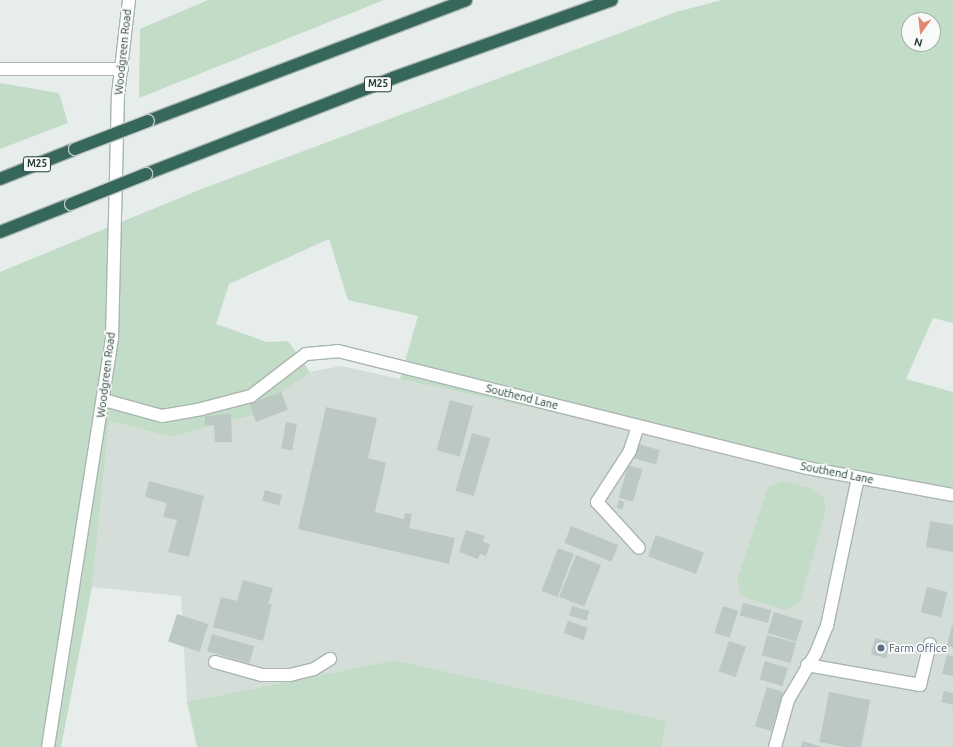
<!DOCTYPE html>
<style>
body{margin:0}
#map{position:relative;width:953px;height:747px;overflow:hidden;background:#e6edea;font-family:Ubuntu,sans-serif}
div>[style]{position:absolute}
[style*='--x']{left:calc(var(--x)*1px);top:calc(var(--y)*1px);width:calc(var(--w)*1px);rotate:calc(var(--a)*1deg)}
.built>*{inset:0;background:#d5ddd9}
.green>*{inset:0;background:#c2dcc8}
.building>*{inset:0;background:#bcc8c3;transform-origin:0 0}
.roads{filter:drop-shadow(1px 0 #a9b5b1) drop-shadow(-1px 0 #a9b5b1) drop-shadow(0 1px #a9b5b1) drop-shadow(0 -1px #a9b5b1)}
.minor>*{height:12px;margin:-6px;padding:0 6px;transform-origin:6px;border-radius:6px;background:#fff}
.highway>*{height:12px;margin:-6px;padding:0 6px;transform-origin:6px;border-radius:6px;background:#36675b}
.bridges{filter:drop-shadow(1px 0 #c3c9c7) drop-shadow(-1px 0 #c3c9c7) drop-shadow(0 1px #c3c9c7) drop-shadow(0 -1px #c3c9c7)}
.highway-bridge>*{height:12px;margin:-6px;padding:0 6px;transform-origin:6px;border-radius:6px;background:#36675b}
.dots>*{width:11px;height:11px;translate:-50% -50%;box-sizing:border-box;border:2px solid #f7faf8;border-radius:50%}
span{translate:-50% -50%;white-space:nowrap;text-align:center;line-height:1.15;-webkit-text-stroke:3.5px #f7faf8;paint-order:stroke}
.shield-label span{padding:1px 3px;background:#f7faf8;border:1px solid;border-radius:3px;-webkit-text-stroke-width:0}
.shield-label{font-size:10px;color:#273e37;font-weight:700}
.street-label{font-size:11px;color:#273e37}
.service-label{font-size:11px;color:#4e5e75}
.left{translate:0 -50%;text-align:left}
.north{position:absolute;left:901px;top:12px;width:40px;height:40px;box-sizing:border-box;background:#f7faf8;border:1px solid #a4afab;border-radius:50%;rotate:195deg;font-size:11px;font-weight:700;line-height:16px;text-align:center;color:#273e37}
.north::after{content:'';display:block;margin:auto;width:14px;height:18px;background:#e2876f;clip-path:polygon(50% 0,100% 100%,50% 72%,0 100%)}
</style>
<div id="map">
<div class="built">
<i style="clip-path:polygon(341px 366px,953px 500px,953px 747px,662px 747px,666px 721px,395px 660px,187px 702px,181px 596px,92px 587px,109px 421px,171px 437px,253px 415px,310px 372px)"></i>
</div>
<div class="green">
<i style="clip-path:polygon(208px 0,384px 0,139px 98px,140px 29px)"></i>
<i style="clip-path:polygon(evenodd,722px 0,953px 0,953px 323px,933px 318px,906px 379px,953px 392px,953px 500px,400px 379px,418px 316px,348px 300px,329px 239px,229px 284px,216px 324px,267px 342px,288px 341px,310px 372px,253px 415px,171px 437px,109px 421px,92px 587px,61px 747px,0 747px,0 272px,199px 190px,676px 12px,722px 0,909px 20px,933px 20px,933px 44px,909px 44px,909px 20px)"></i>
<i style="clip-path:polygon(0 83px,59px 93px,68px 123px,0 149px)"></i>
<i style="clip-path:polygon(782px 481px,809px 488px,823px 497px,826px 509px,800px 603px,786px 610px,741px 596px,737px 580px,768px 487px)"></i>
<i style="clip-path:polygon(395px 660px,666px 721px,662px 747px,197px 747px,187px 702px)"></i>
</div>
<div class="building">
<i style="left:281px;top:392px;width:19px;height:34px;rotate:69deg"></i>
<i style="left:450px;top:400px;width:24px;height:52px;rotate:15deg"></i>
<i style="clip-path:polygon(326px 407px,377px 418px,368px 458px,386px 463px,375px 512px,404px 519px,405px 513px,412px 514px,409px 528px,455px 538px,449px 564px,298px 529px)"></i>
<i style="clip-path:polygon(231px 414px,232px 442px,215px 442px,214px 425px,205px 425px,205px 416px)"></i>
<i style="left:286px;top:422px;width:11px;height:27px;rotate:10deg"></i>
<i style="left:472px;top:433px;width:19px;height:60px;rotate:16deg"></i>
<i style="left:635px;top:443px;width:26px;height:15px;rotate:16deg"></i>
<i style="left:628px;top:465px;width:15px;height:34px;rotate:16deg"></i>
<i style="clip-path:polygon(149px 481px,204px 496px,189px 557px,168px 552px,177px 520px,163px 517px,167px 503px,145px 497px)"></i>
<i style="left:265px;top:490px;width:18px;height:11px;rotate:16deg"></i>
<i style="left:619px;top:500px;width:6px;height:8px;rotate:18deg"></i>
<i style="clip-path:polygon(930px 521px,953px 525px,953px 552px,926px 547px)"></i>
<i style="left:571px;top:526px;width:51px;height:18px;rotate:22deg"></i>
<i style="clip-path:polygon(466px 530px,485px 536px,483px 542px,490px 544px,486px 556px,480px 554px,478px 559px,459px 552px)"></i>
<i style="left:656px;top:535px;width:51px;height:23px;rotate:20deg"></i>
<i style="left:558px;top:548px;width:17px;height:46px;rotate:21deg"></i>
<i style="left:576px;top:555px;width:27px;height:45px;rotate:22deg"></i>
<i style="clip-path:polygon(243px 580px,273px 588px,268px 604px,272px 604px,263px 641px,213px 627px,221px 597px,237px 601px)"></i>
<i style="left:927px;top:587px;width:21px;height:26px;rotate:14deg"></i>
<i style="left:743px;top:603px;width:29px;height:13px;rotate:14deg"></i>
<i style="left:572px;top:606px;width:18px;height:10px;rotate:16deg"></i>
<i style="left:723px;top:606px;width:16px;height:28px;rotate:18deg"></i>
<i style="left:774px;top:612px;width:30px;height:22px;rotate:17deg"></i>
<i style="left:177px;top:614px;width:33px;height:29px;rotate:18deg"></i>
<i style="left:568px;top:621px;width:21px;height:13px;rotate:19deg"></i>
<i style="clip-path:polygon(952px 625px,953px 626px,953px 647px,947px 646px)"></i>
<i style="left:212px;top:634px;width:44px;height:18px;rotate:16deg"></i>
<i style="left:767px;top:635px;width:30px;height:21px;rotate:15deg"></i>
<i style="left:875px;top:638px;width:16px;height:17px;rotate:14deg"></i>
<i style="left:729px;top:641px;width:18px;height:32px;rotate:19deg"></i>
<i style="clip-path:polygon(947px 655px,953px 656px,953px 676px,942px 674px)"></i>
<i style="left:765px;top:661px;width:24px;height:19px;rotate:17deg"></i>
<i style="left:767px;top:687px;width:17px;height:41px;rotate:17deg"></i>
<i style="clip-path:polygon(944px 691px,953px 693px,953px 705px,941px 702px)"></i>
<i style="left:829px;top:692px;width:42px;height:51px;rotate:11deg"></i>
<i style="clip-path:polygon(802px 741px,822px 747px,801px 747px)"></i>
</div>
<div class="roads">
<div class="minor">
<i style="--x:0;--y:69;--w:122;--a:0"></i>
<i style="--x:104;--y:400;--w:60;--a:15.4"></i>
<i style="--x:162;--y:416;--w:40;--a:-10"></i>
<i style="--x:201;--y:409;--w:52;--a:-14.6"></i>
<i style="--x:251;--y:396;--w:69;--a:-37.4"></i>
<i style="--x:306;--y:354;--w:32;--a:-5"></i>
<i style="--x:338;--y:351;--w:483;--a:14"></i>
<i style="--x:807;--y:468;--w:148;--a:10.5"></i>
<i style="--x:638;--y:426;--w:26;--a:108"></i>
<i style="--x:630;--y:451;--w:61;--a:122.9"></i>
<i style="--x:597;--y:502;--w:62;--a:47.6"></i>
<i style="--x:215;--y:662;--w:49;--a:15.5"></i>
<i style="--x:262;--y:675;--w:28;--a:0"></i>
<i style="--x:290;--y:675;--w:25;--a:-14"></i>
<i style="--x:314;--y:669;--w:19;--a:-32"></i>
<i style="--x:807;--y:665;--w:115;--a:10"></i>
<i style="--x:920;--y:685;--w:42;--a:-76.3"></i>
<i style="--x:48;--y:747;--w:414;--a:-81.1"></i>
<i style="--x:112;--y:338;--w:243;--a:-88.6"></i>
<i style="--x:118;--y:95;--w:96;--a:-83.4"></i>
<i style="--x:775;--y:747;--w:49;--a:-74.5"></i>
<i style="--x:788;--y:700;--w:55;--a:-59.2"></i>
<i style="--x:816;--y:653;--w:29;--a:-68"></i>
<i style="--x:827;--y:626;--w:152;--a:-78.2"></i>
</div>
<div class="highway">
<i style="--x:148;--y:121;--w:340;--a:-20.8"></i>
<i style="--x:146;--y:174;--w:265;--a:-21.2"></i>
<i style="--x:393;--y:78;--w:232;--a:-19.6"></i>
<i style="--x:0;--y:179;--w:81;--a:-21.8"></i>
<i style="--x:0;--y:232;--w:76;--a:-21.5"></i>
</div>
</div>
<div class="bridges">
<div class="highway-bridge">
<i style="--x:75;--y:149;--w:78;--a:-21"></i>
<i style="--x:71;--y:204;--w:81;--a:-21.8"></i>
</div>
</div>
<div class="dots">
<i style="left:881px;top:648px;background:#5c6f8a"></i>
</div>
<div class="shield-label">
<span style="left:378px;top:84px">M25</span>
<span style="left:37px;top:164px">M25</span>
</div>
<div class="street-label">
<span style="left:123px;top:52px;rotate:-84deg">Woodgreen Road</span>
<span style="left:106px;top:375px;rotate:-83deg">Woodgreen Road</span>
<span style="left:522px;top:397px;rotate:14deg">Southend Lane</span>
<span style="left:837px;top:473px;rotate:11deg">Southend Lane</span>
</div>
<div class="service-label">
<span class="left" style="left:889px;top:648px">Farm Office</span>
</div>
<div class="north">N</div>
</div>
